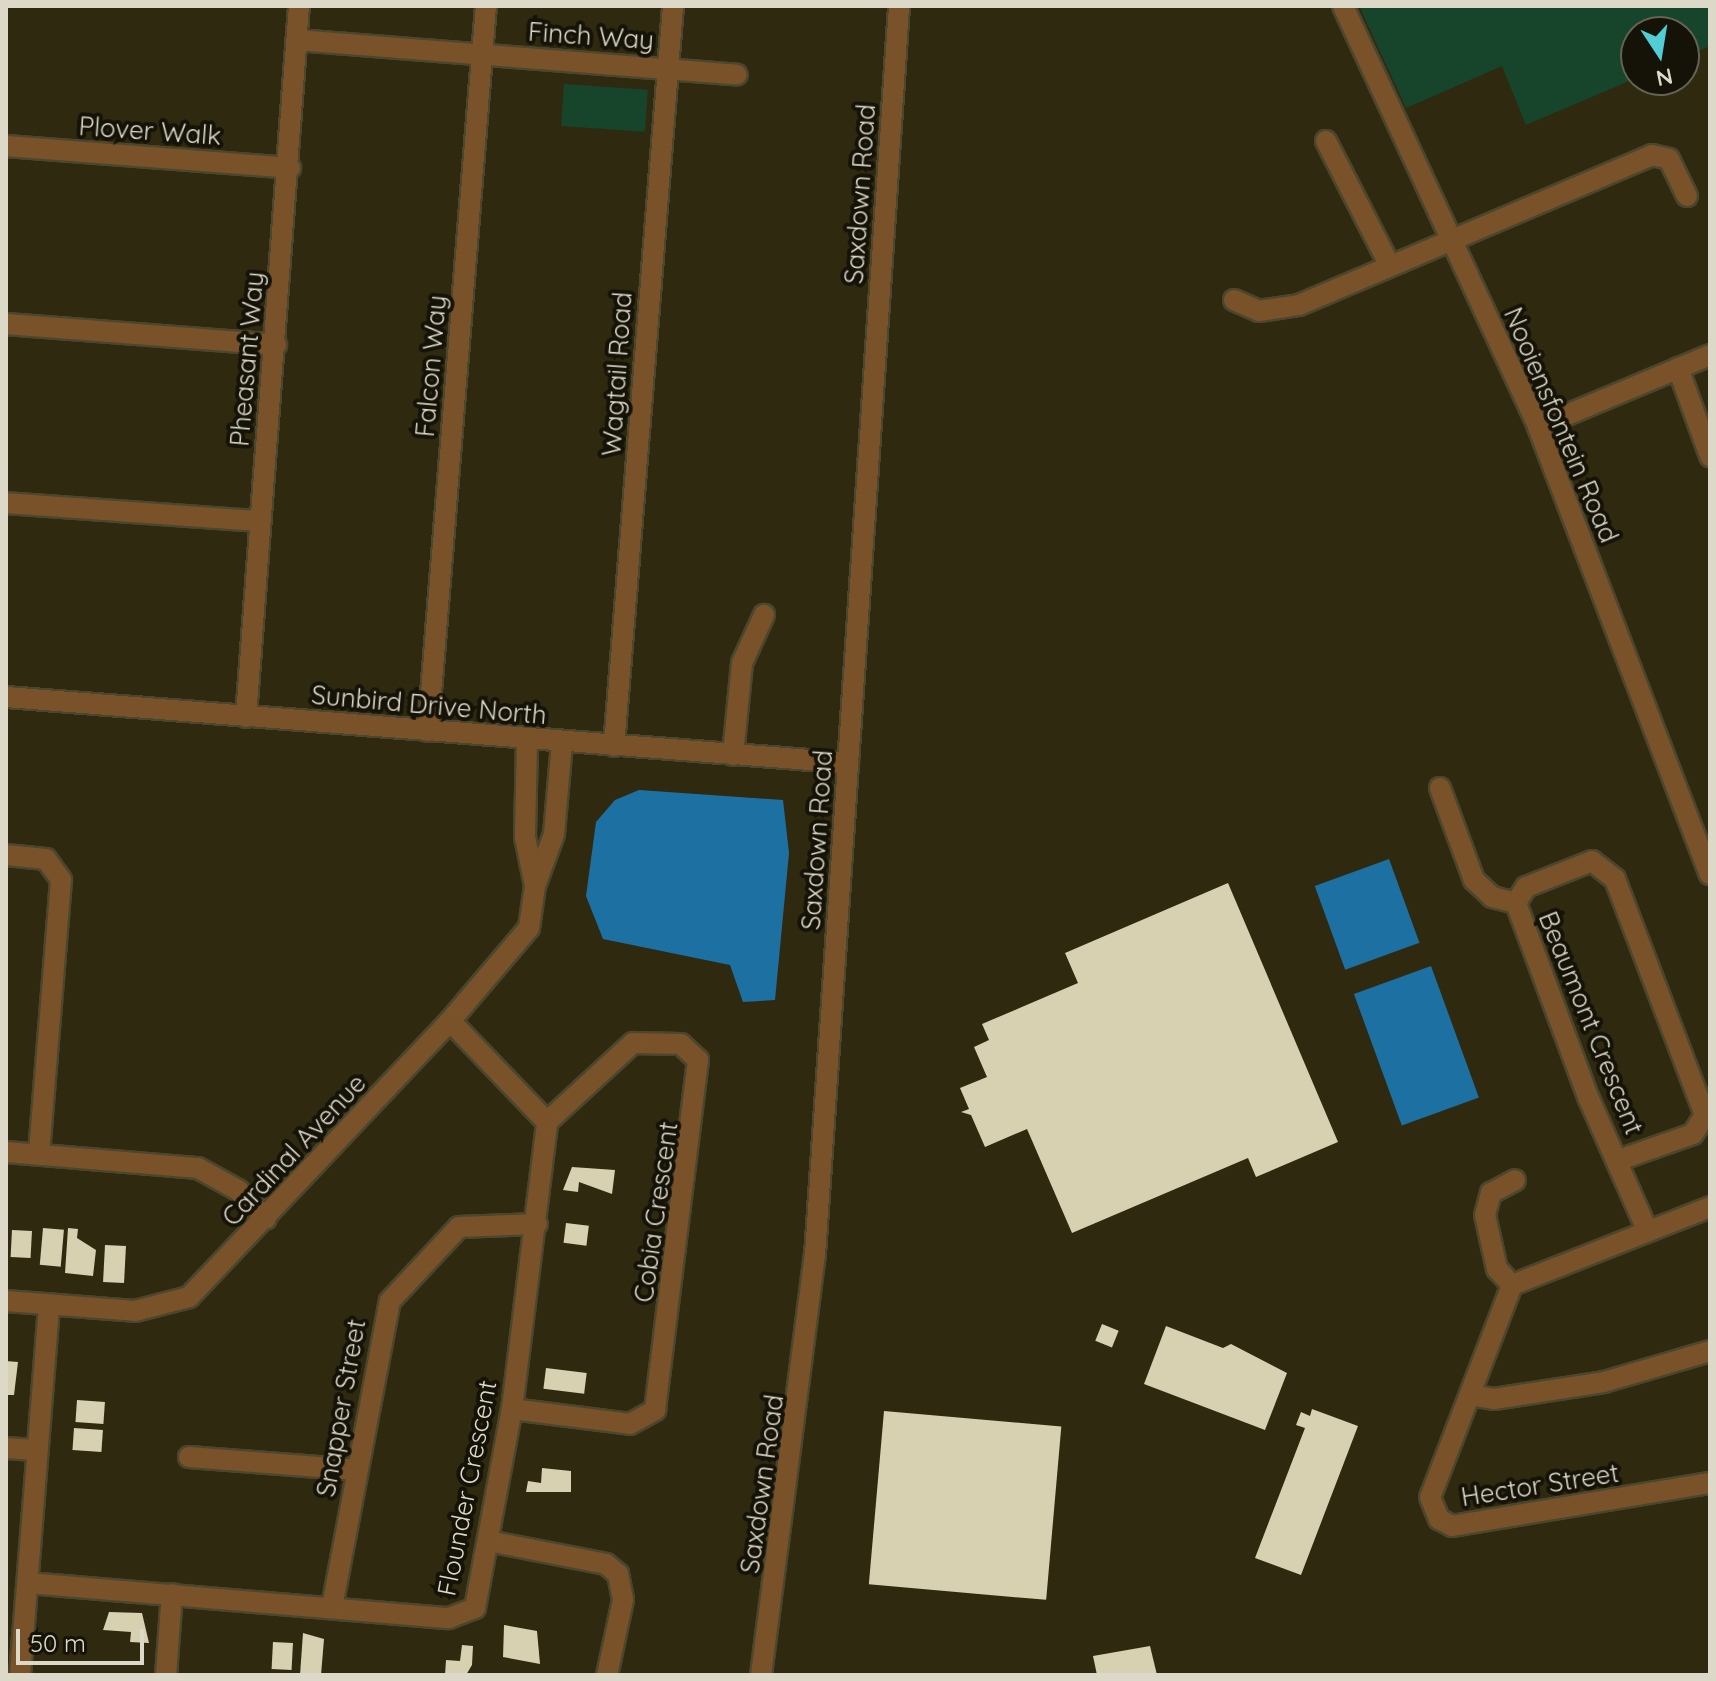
<!DOCTYPE html>
<style>
body{margin:0}
#map{position:relative;width:1716px;height:1681px;overflow:hidden;background:#2f2a0f;font-family:Quicksand,sans-serif}
div>[style]{position:absolute}
[style*='--x']{left:calc(var(--x)*1px);top:calc(var(--y)*1px);width:calc(var(--w)*1px);rotate:calc(var(--a)*1deg)}
.green>*{inset:0;background:#16452b;transform-origin:0 0}
.water>*{inset:0;background:#1d71a2;transform-origin:0 0}
.building>*{inset:0;background:#d7d1b1;transform-origin:0 0}
.roads{filter:drop-shadow(2px 0 #4b462d) drop-shadow(-2px 0 #4b462d) drop-shadow(0 2px #4b462d) drop-shadow(0 -2px #4b462d)}
.minor>*{height:20px;margin:-10px;padding:0 10px;transform-origin:10px;border-radius:10px;background:#79522a}
span{translate:-50% -50%;white-space:nowrap;text-align:center;line-height:1.15;-webkit-text-stroke:8px #151207;paint-order:stroke}
.street-label{font-size:26px;color:#dcd9c9}
.frame{position:absolute;inset:0;border:8px solid #dcd9c9;pointer-events:none}
.north{position:absolute;left:1620px;top:16px;width:80px;height:80px;box-sizing:border-box;background:#151207;border:2px solid #656255;border-radius:50%;rotate:168deg;font-size:22px;font-weight:700;line-height:32px;text-align:center;color:#dcd9c9}
.north::after{content:'';display:block;margin:auto;width:28px;height:36px;background:#52ccd5;clip-path:polygon(50% 0,100% 100%,50% 72%,0 100%)}
.scale{position:absolute;left:16px;top:1629px;width:128px;height:36px;box-sizing:border-box;border:4px solid #dcd9c9;border-top:0;padding-left:10px;font-size:24px;line-height:28px;white-space:nowrap;color:#dcd9c9;-webkit-text-stroke:6px #151207;paint-order:stroke}
</style>
<div id="map">
<div class="green">
<i style="clip-path:polygon(1359px 6px,1710px 6px,1710px 46px,1684px 57px,1684px 32px,1636px 32px,1636px 78px,1526px 125px,1502px 66px,1406px 108px)"></i>
<i style="left:564px;top:84px;width:84px;height:42px;rotate:4deg"></i>
</div>
<div class="water">
<i style="clip-path:polygon(639px 790px,783px 800px,789px 853px,775px 1000px,743px 1002px,730px 965px,603px 939px,586px 896px,596px 822px,615px 800px)"></i>
<i style="left:1389px;top:859px;width:89px;height:79px;rotate:70deg"></i>
<i style="left:1431px;top:966px;width:140px;height:82px;rotate:70deg"></i>
</div>
<div class="building">
<i style="clip-path:polygon(1228px 883px,1338px 1142px,1256px 1177px,1248px 1158px,1072px 1233px,1027px 1129px,985px 1147px,971px 1115px,961px 1112px,969px 1109px,960px 1088px,987px 1077px,974px 1047px,989px 1040px,982px 1024px,1078px 983px,1065px 953px)"></i>
<i style="clip-path:polygon(572px 1167px,615px 1170px,612px 1194px,579px 1182px,578px 1192px,563px 1190px)"></i>
<i style="left:566px;top:1223px;width:23px;height:20px;rotate:7deg"></i>
<i style="left:43px;top:1228px;width:21px;height:37px;rotate:5deg"></i>
<i style="clip-path:polygon(68px 1228px,78px 1229px,77px 1238px,96px 1250px,93px 1276px,65px 1273px)"></i>
<i style="left:12px;top:1230px;width:20px;height:27px;rotate:3deg"></i>
<i style="left:105px;top:1245px;width:21px;height:37px;rotate:3deg"></i>
<i style="left:1102px;top:1324px;width:18px;height:18px;rotate:22deg"></i>
<i style="clip-path:polygon(1166px 1326px,1223px 1348px,1231px 1344px,1287px 1373px,1265px 1430px,1144px 1384px)"></i>
<i style="clip-path:polygon(6px 1361px,18px 1362px,14px 1395px,6px 1395px)"></i>
<i style="left:546px;top:1368px;width:41px;height:21px;rotate:7deg"></i>
<i style="left:77px;top:1400px;width:28px;height:22px;rotate:4deg"></i>
<i style="clip-path:polygon(1312px 1409px,1358px 1426px,1301px 1575px,1255px 1558px,1305px 1428px,1296px 1425px,1301px 1412px,1310px 1416px)"></i>
<i style="left:884px;top:1411px;width:178px;height:174px;rotate:5deg"></i>
<i style="left:74px;top:1428px;width:29px;height:22px;rotate:4deg"></i>
<i style="clip-path:polygon(542px 1468px,571px 1471px,571px 1492px,526px 1492px,528px 1481px,541px 1483px)"></i>
<i style="clip-path:polygon(109px 1612px,142px 1613px,149px 1643px,130px 1642px,131px 1632px,103px 1630px)"></i>
<i style="clip-path:polygon(504px 1625px,537px 1631px,540px 1664px,503px 1657px)"></i>
<i style="clip-path:polygon(303px 1633px,324px 1639px,321px 1675px,300px 1675px)"></i>
<i style="left:273px;top:1642px;width:20px;height:27px;rotate:3deg"></i>
<i style="clip-path:polygon(462px 1645px,473px 1646px,472px 1665px,466px 1675px,445px 1675px,446px 1660px,460px 1661px)"></i>
<i style="clip-path:polygon(1150px 1646px,1157px 1675px,1097px 1675px,1093px 1656px)"></i>
</div>
<div class="roads">
<div class="minor">
<i style="--x:1343;--y:6;--w:464;--a:65.1"></i>
<i style="--x:1538;--y:427;--w:479;--a:69"></i>
<i style="--x:297;--y:40;--w:441;--a:4.5"></i>
<i style="--x:1326;--y:141;--w:140;--a:62.9"></i>
<i style="--x:6;--y:146;--w:285;--a:4.4"></i>
<i style="--x:1234;--y:300;--w:27;--a:24"></i>
<i style="--x:1259;--y:311;--w:40;--a:-8.5"></i>
<i style="--x:1299;--y:305;--w:384;--a:-23"></i>
<i style="--x:1652;--y:155;--w:17;--a:13"></i>
<i style="--x:1669;--y:159;--w:41;--a:64.1"></i>
<i style="--x:6;--y:324;--w:271;--a:4.4"></i>
<i style="--x:1678;--y:368;--w:94;--a:70"></i>
<i style="--x:1538;--y:427;--w:186;--a:-22.7"></i>
<i style="--x:6;--y:503;--w:254;--a:4.1"></i>
<i style="--x:6;--y:697;--w:845;--a:4.48"></i>
<i style="--x:246;--y:717;--w:713;--a:-85.74"></i>
<i style="--x:428;--y:731;--w:727;--a:-85.43"></i>
<i style="--x:614;--y:746;--w:742;--a:-85.44"></i>
<i style="--x:733;--y:755;--w:92;--a:-84.4"></i>
<i style="--x:742;--y:663;--w:53;--a:-65.4"></i>
<i style="--x:1440;--y:788;--w:98;--a:69.7"></i>
<i style="--x:1474;--y:880;--w:25;--a:43"></i>
<i style="--x:1492;--y:897;--w:25;--a:14"></i>
<i style="--x:6;--y:855;--w:40;--a:5.7"></i>
<i style="--x:46;--y:859;--w:26;--a:54"></i>
<i style="--x:61;--y:880;--w:275;--a:94.6"></i>
<i style="--x:535;--y:886;--w:55;--a:-69.9"></i>
<i style="--x:554;--y:834;--w:92;--a:-85"></i>
<i style="--x:6;--y:1152;--w:193;--a:4.8"></i>
<i style="--x:198;--y:1168;--w:46;--a:28.8"></i>
<i style="--x:238;--y:1190;--w:40;--a:46"></i>
<i style="--x:1619;--y:1160;--w:78;--a:-19.4"></i>
<i style="--x:1693;--y:1134;--w:22;--a:-58"></i>
<i style="--x:1705;--y:1115;--w:253;--a:-110.9"></i>
<i style="--x:1615;--y:879;--w:29;--a:-142"></i>
<i style="--x:1592;--y:861;--w:71;--a:158.5"></i>
<i style="--x:1526;--y:887;--w:19;--a:122"></i>
<i style="--x:1516;--y:903;--w:209;--a:69.6"></i>
<i style="--x:1589;--y:1099;--w:145;--a:66.1"></i>
<i style="--x:1512;--y:1285;--w:227;--a:111.1"></i>
<i style="--x:1430;--y:1497;--w:24;--a:68"></i>
<i style="--x:1439;--y:1519;--w:15;--a:28"></i>
<i style="--x:1452;--y:1526;--w:262;--a:-9.5"></i>
<i style="--x:1512;--y:1285;--w:213;--a:-21.5"></i>
<i style="--x:1512;--y:1285;--w:22;--a:-133"></i>
<i style="--x:1497;--y:1269;--w:55;--a:-102.5"></i>
<i style="--x:1485;--y:1215;--w:23;--a:-75"></i>
<i style="--x:1491;--y:1193;--w:27;--a:-28"></i>
<i style="--x:6;--y:1301;--w:129;--a:4.4"></i>
<i style="--x:135;--y:1311;--w:56;--a:-14.5"></i>
<i style="--x:189;--y:1297;--w:380;--a:-46.6"></i>
<i style="--x:450;--y:1021;--w:122;--a:-49.7"></i>
<i style="--x:529;--y:928;--w:42;--a:-81.9"></i>
<i style="--x:535;--y:886;--w:50;--a:-101.5"></i>
<i style="--x:525;--y:837;--w:98;--a:-88.8"></i>
<i style="--x:1470;--y:1395;--w:24;--a:9"></i>
<i style="--x:1494;--y:1399;--w:111;--a:-8.8"></i>
<i style="--x:1604;--y:1382;--w:110;--a:-16.3"></i>
<i style="--x:512;--y:1409;--w:119;--a:7.2"></i>
<i style="--x:630;--y:1424;--w:29;--a:-29"></i>
<i style="--x:655;--y:1410;--w:353;--a:-83"></i>
<i style="--x:698;--y:1060;--w:23;--a:-137"></i>
<i style="--x:681;--y:1044;--w:48;--a:-178.8"></i>
<i style="--x:633;--y:1043;--w:117;--a:137.4"></i>
<i style="--x:6;--y:1448;--w:29;--a:4"></i>
<i style="--x:189;--y:1457;--w:169;--a:4.4"></i>
<i style="--x:488;--y:1541;--w:120;--a:11"></i>
<i style="--x:606;--y:1564;--w:16;--a:40"></i>
<i style="--x:618;--y:1574;--w:26;--a:79"></i>
<i style="--x:623;--y:1600;--w:77;--a:102"></i>
<i style="--x:28;--y:1583;--w:422;--a:4.8"></i>
<i style="--x:449;--y:1618;--w:28;--a:-21"></i>
<i style="--x:475;--y:1608;--w:202;--a:-79.5"></i>
<i style="--x:512;--y:1409;--w:289;--a:-83"></i>
<i style="--x:547;--y:1122;--w:140;--a:-133.8"></i>
<i style="--x:332;--y:1607;--w:311;--a:-79.3"></i>
<i style="--x:390;--y:1301;--w:101;--a:-47"></i>
<i style="--x:459;--y:1227;--w:78;--a:-2.2"></i>
<i style="--x:20;--y:1675;--w:372;--a:-85.5"></i>
<i style="--x:166;--y:1675;--w:81;--a:-85.8"></i>
<i style="--x:761;--y:1675;--w:423;--a:-82.7"></i>
<i style="--x:815;--y:1255;--w:1252;--a:-86.15"></i>
</div>
</div>
<div class="street-label">
<span style="left:591px;top:36px;rotate:4deg">Finch Way</span>
<span style="left:150px;top:131px;rotate:4deg">Plover Walk</span>
<span style="left:860px;top:194px;rotate:-86deg">Saxdown Road</span>
<span style="left:247px;top:359px;rotate:-85deg">Pheasant Way</span>
<span style="left:431px;top:366px;rotate:-85deg">Falcon Way</span>
<span style="left:617px;top:374px;rotate:-86deg">Wagtail Road</span>
<span style="left:1561px;top:425px;rotate:67deg">Nooiensfontein Road</span>
<span style="left:429px;top:705px;rotate:5deg">Sunbird Drive North</span>
<span style="left:817px;top:840px;rotate:-86deg">Saxdown Road</span>
<span style="left:1591px;top:1023px;rotate:68deg">Beaumont Crescent</span>
<span style="left:294px;top:1150px;rotate:-47deg">Cardinal Avenue</span>
<span style="left:656px;top:1212px;rotate:-82deg">Cobia Crescent</span>
<span style="left:341px;top:1408px;rotate:-80deg">Snapper Street</span>
<span style="left:762px;top:1484px;rotate:-82deg">Saxdown Road</span>
<span style="left:1540px;top:1485px;rotate:-9deg">Hector Street</span>
<span style="left:467px;top:1488px;rotate:-79deg">Flounder Crescent</span>
</div>
<div class="frame"></div>
<div class="north">N</div>
<div class="scale">50 m</div>
</div>
